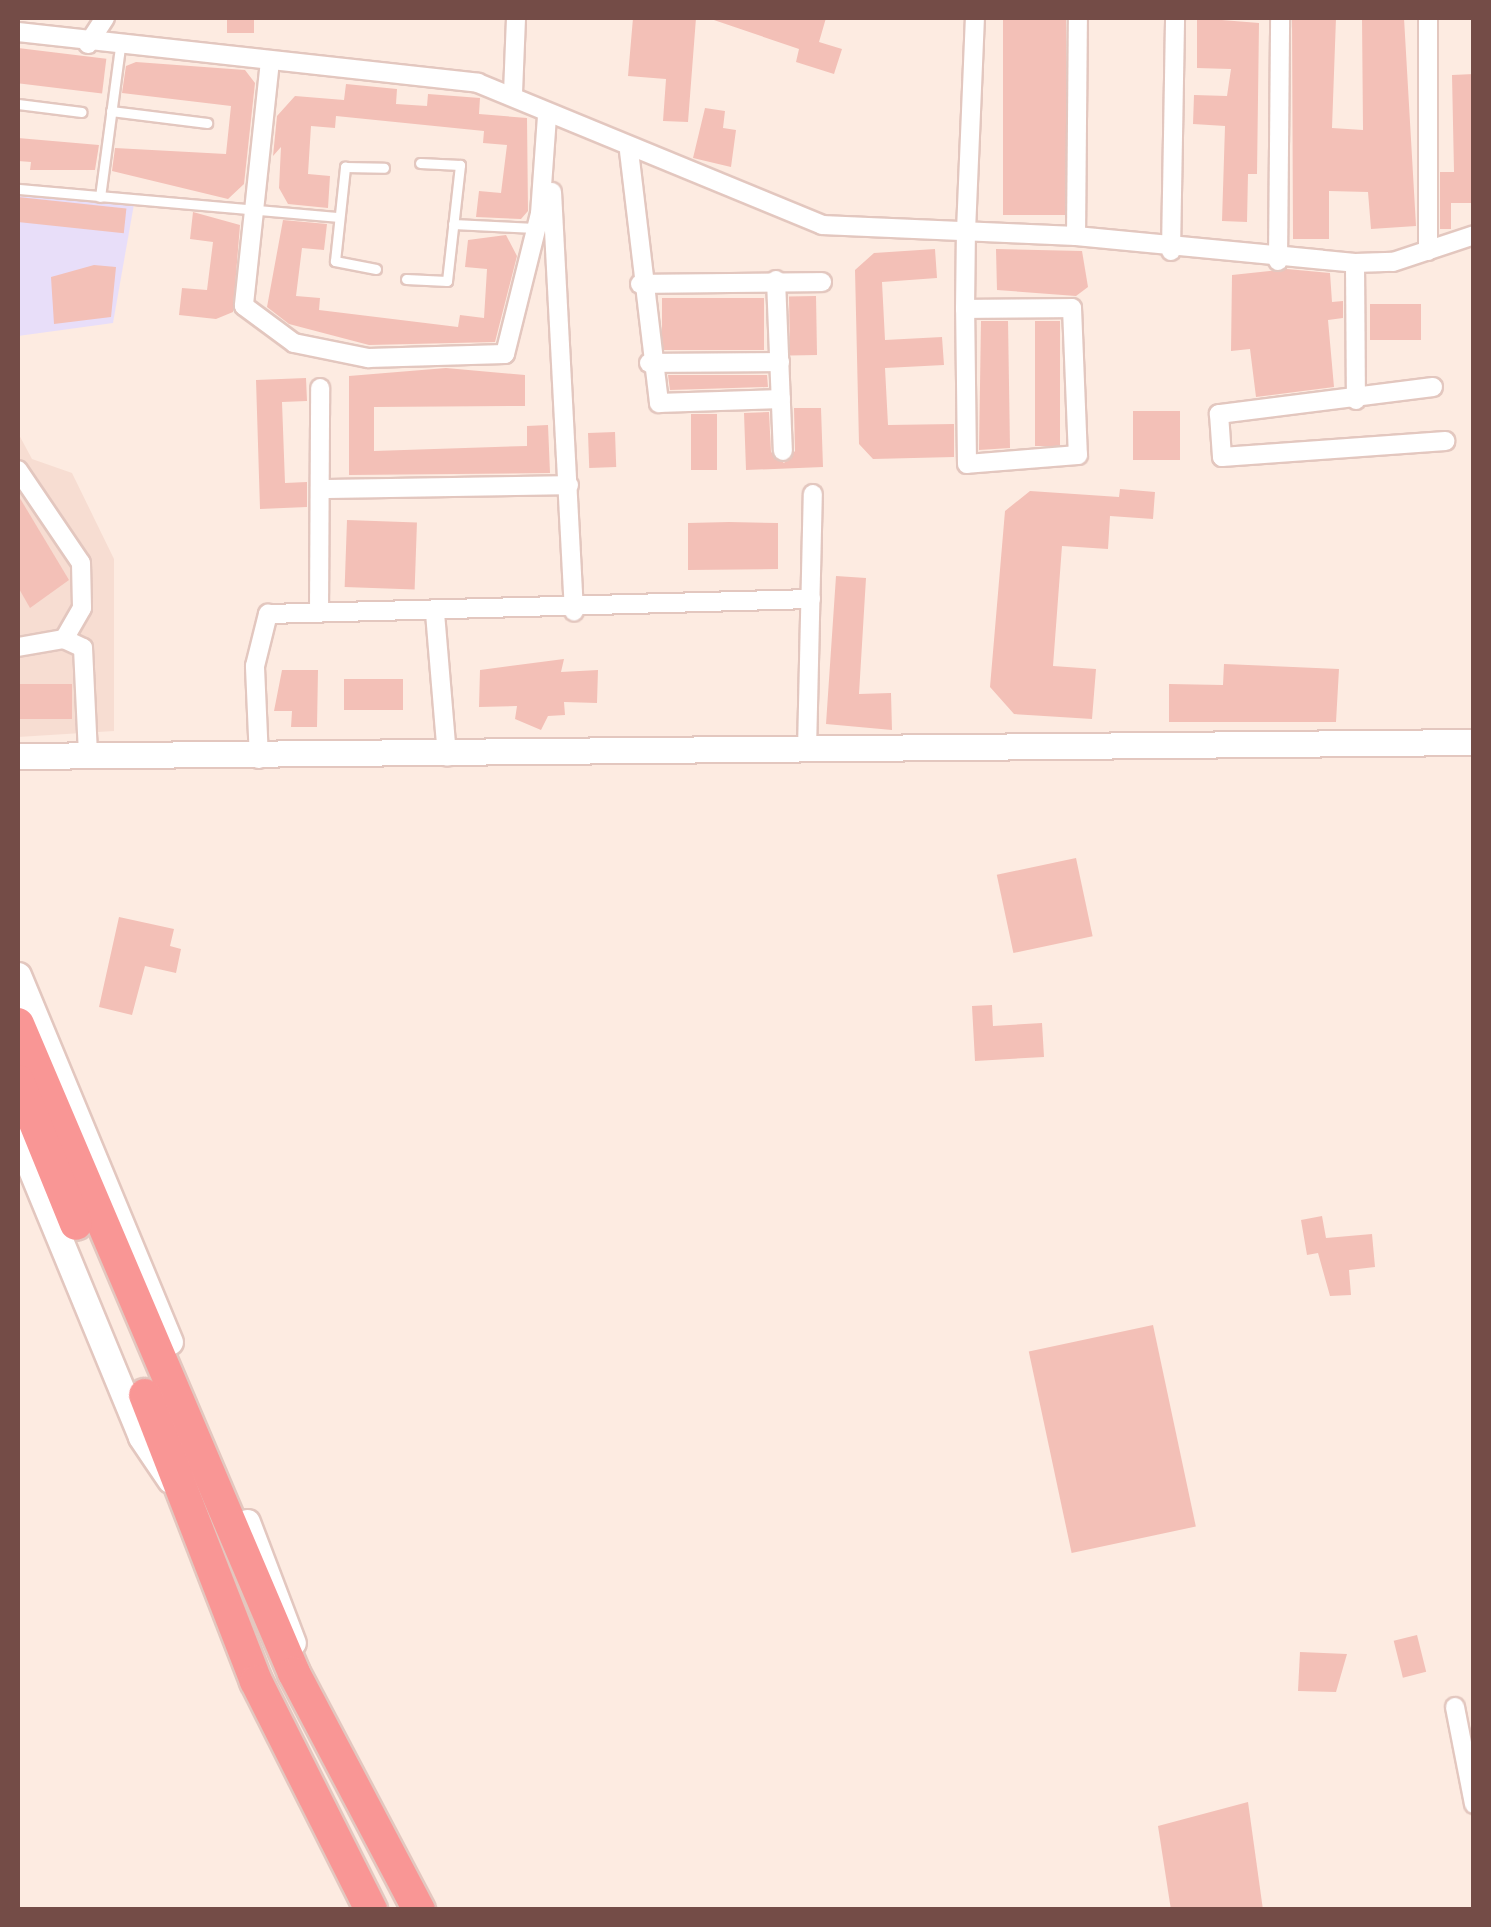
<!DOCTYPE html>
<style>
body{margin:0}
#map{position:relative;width:1491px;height:1927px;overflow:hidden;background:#fdebe1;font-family:"Work Sans",sans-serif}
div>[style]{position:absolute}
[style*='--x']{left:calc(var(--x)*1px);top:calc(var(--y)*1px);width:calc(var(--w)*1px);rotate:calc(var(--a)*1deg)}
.residential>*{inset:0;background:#f7ddd2}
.education>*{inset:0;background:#e8def9}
.building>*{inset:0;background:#f3c0b7;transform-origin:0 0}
.roads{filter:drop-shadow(2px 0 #e3c7bf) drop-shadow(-2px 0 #e3c7bf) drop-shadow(0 2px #e3c7bf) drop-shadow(0 -2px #e3c7bf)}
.lane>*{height:9px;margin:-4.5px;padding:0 4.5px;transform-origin:4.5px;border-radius:4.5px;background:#fff}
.street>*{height:18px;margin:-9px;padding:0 9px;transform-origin:9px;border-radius:9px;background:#fff}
.secondary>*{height:25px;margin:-12.5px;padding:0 12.5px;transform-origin:12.5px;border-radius:12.5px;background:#fff}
.highway>*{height:32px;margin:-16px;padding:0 16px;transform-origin:16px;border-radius:16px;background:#f99695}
span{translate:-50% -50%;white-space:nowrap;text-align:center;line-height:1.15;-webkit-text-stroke:8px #fff0e7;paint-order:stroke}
.frame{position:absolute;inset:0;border:20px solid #744c47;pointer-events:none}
</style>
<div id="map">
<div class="residential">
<i style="clip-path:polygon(18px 433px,32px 459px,72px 473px,114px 559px,114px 731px,18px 737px)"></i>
</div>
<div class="education">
<i style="clip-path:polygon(18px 194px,134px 204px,113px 323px,18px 336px)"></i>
</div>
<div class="building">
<i style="left:227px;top:18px;width:27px;height:15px"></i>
<i style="clip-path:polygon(633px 18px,696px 18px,688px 122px,663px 121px,666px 79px,628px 76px)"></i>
<i style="clip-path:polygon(708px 18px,826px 18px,819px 42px,842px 49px,834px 74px,796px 62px,799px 49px)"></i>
<i style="left:1003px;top:18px;width:63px;height:197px"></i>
<i style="clip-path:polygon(1197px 18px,1259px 23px,1257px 174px,1248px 174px,1247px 222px,1222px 221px,1225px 126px,1193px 124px,1194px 95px,1227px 96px,1231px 69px,1197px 68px)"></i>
<i style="clip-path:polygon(1292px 18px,1336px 18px,1332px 128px,1363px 130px,1362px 18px,1404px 18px,1416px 226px,1371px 229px,1368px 192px,1329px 191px,1329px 239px,1293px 239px)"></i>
<i style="left:18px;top:48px;width:89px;height:35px;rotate:7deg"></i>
<i style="clip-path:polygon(136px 62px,245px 70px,255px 83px,244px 184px,228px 199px,112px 171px,115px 148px,226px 154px,231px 106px,122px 93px,126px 66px)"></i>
<i style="clip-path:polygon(1474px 74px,1474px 203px,1451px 203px,1451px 229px,1440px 229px,1440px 172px,1454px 172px,1452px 75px)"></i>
<i style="clip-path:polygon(346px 84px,397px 89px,396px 104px,427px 106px,428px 94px,480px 98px,479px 114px,527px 118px,528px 211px,521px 219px,476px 217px,479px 191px,501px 193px,507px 145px,483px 143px,484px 131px,336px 116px,335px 128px,311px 126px,308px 174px,330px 176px,328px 208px,288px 204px,279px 188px,281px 147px,273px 156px,277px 116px,295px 96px,344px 100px)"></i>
<i style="clip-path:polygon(705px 108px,725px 111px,723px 128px,736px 130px,731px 167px,693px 158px)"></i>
<i style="clip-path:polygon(18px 138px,99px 145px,95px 170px,30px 170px,31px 162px,18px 161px)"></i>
<i style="left:18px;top:197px;width:109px;height:25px;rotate:6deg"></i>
<i style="clip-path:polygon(193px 212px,240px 225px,233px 312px,216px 319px,179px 315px,182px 288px,207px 290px,213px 242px,190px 239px)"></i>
<i style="clip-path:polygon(283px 220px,327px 224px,324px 250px,302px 248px,296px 296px,320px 298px,319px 310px,458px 327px,460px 315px,484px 318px,487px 269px,465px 267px,468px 240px,506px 235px,517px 256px,495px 342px,369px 345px,289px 324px,267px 307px)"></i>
<i style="clip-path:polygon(935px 249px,937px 278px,882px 282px,885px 340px,942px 337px,944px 365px,885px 368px,888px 425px,954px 424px,954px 457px,873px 459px,859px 444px,855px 270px,874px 253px)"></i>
<i style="clip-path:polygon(996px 249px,1082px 251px,1088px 287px,1076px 296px,997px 290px)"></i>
<i style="clip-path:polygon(94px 265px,116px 267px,111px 317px,54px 324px,51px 277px)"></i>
<i style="clip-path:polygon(1287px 269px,1330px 273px,1332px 302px,1343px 301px,1343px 318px,1328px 320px,1334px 387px,1256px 397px,1250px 349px,1231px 351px,1232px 275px)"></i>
<i style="left:816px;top:296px;width:59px;height:27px;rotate:89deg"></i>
<i style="left:662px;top:298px;width:102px;height:52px"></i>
<i style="left:1370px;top:304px;width:51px;height:36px"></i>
<i style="clip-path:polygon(981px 321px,1008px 321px,1010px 448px,979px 450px)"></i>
<i style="left:1035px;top:321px;width:25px;height:125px"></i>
<i style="clip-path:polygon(446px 368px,525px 375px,525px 406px,374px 407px,374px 451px,527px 446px,527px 426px,548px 425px,550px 473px,349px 475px,349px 376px)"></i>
<i style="clip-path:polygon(668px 375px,767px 375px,768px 387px,670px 390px)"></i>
<i style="clip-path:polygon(306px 378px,307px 401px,282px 402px,285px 483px,307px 482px,307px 507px,260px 509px,256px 380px)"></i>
<i style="clip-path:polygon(794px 408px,821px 408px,823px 467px,746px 470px,744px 413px,769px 412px,771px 452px,784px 463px,795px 451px)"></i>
<i style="left:1133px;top:411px;width:47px;height:49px"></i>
<i style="left:691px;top:414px;width:26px;height:56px"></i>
<i style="left:615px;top:432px;width:35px;height:27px;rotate:88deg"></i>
<i style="clip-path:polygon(1120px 489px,1155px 492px,1153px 519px,1110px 516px,1108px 549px,1062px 546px,1053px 666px,1096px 669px,1092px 719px,1014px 714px,990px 687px,1005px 511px,1030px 491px,1119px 497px)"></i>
<i style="clip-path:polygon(18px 495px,69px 580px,30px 608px,18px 587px)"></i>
<i style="left:347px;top:520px;width:70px;height:67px;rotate:2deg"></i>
<i style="clip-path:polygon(729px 522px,778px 523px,778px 569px,688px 570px,688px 523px)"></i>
<i style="clip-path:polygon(836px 576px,866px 578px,859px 694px,891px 693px,892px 730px,826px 724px)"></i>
<i style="clip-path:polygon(564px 659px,561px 672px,598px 670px,597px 703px,564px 702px,565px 715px,548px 716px,541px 730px,515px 719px,517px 706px,479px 707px,480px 670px)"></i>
<i style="clip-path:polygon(1224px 664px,1339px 669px,1336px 722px,1169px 722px,1169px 684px,1223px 685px)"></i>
<i style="clip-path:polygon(282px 670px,318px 670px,317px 727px,291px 727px,292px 711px,274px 711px)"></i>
<i style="left:403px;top:679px;width:31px;height:59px;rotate:90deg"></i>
<i style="left:18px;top:684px;width:54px;height:35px"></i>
<i style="left:1076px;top:858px;width:80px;height:81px;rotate:78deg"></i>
<i style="clip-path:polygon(119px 917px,174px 929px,170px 946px,181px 949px,176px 973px,145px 966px,132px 1015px,99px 1007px)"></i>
<i style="clip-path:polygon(992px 1005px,993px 1026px,1042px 1023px,1044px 1057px,975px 1061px,972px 1006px)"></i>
<i style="clip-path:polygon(1322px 1216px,1326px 1238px,1372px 1234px,1375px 1267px,1349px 1270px,1351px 1295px,1330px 1296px,1318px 1253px,1307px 1255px,1301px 1220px)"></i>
<i style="left:1153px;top:1325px;width:206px;height:127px;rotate:78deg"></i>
<i style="left:1417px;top:1635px;width:38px;height:24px;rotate:76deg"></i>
<i style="clip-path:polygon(1300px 1652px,1347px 1654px,1336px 1692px,1298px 1691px)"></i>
<i style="clip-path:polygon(1248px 1802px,1263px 1910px,1171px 1910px,1158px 1826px)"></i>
</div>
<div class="roads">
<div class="lane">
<i style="--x:18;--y:104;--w:64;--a:7.1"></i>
<i style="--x:111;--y:111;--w:97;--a:7.1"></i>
<i style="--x:18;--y:189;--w:321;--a:5"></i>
<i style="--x:100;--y:197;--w:151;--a:-82.4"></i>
<i style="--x:453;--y:224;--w:82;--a:2.8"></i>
<i style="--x:376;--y:269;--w:42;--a:-169"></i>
<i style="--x:335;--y:261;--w:95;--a:-83.9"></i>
<i style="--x:345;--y:167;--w:39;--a:1"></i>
<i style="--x:406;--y:279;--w:41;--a:2.8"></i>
<i style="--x:447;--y:281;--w:117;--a:-83.6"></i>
<i style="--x:460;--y:165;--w:40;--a:-177.1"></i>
</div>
<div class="street">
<i style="--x:1428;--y:18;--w:233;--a:90"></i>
<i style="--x:18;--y:32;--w:463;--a:6.3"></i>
<i style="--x:478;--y:83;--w:372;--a:22.4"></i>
<i style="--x:822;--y:225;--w:254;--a:2.5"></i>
<i style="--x:1076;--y:236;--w:280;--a:5.5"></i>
<i style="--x:1355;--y:263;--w:38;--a:-2"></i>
<i style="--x:1393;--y:262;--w:85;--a:-18.4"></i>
<i style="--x:88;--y:44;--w:31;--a:-57"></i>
<i style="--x:270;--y:61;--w:246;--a:96.1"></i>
<i style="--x:244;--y:306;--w:62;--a:36.5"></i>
<i style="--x:294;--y:343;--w:76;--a:11.5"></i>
<i style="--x:368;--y:358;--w:137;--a:-1.7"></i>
<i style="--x:505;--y:354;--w:144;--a:-76"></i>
<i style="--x:540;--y:214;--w:98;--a:-85.9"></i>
<i style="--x:513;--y:93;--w:75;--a:-87.7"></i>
<i style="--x:629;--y:151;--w:254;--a:83.2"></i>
<i style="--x:659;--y:403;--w:122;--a:-1.9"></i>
<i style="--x:552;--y:192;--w:420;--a:87"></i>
<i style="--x:1076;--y:236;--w:218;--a:-89.5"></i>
<i style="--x:1171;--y:251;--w:233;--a:-89"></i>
<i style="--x:1278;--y:261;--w:243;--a:-89.5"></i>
<i style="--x:1355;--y:263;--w:137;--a:89.6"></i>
<i style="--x:776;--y:280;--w:171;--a:87.7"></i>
<i style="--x:640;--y:284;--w:182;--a:-0.6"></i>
<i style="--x:965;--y:309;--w:107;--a:-0.5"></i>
<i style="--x:1072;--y:308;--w:147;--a:87.7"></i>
<i style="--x:1078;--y:455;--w:111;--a:175.4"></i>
<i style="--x:967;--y:464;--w:155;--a:-90.7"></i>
<i style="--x:965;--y:309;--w:78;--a:-89.3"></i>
<i style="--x:966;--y:231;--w:213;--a:-87.6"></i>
<i style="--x:649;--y:363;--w:131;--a:-0.4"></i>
<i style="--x:1433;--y:387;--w:216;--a:172.8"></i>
<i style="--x:1219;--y:414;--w:43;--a:86"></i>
<i style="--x:1222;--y:457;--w:224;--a:-4.1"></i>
<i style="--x:18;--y:470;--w:112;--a:55.9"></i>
<i style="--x:81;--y:563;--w:45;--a:88.7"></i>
<i style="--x:82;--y:608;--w:36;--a:120"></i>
<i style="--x:321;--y:489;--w:248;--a:-0.9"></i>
<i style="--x:319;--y:613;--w:225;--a:-89.7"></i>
<i style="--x:435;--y:613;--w:144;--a:85.2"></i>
<i style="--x:18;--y:647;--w:47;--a:-9.9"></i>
<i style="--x:64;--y:639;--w:21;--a:25"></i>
<i style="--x:83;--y:648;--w:107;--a:87.3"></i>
<i style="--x:807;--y:750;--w:256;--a:-88.7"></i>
<i style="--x:259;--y:759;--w:93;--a:-92.5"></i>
<i style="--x:255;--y:666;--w:54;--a:-76"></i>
<i style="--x:268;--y:614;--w:543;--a:-1.58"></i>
<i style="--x:1455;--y:1707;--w:99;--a:78.9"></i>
</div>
<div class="secondary">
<i style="--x:18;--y:756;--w:1456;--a:-0.55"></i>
<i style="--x:18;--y:975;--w:397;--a:67.5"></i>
<i style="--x:18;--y:1138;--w:323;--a:67.6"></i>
<i style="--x:141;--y:1437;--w:52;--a:56"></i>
<i style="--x:247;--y:1522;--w:129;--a:69.2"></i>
</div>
<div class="highway">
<i style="--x:18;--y:1024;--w:705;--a:66.96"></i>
<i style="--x:294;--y:1673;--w:268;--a:62.2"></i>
<i style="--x:18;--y:1081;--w:154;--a:67.9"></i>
<i style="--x:145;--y:1395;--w:307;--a:68.8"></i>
<i style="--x:256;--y:1681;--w:256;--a:63.3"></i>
</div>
</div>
<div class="frame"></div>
</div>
